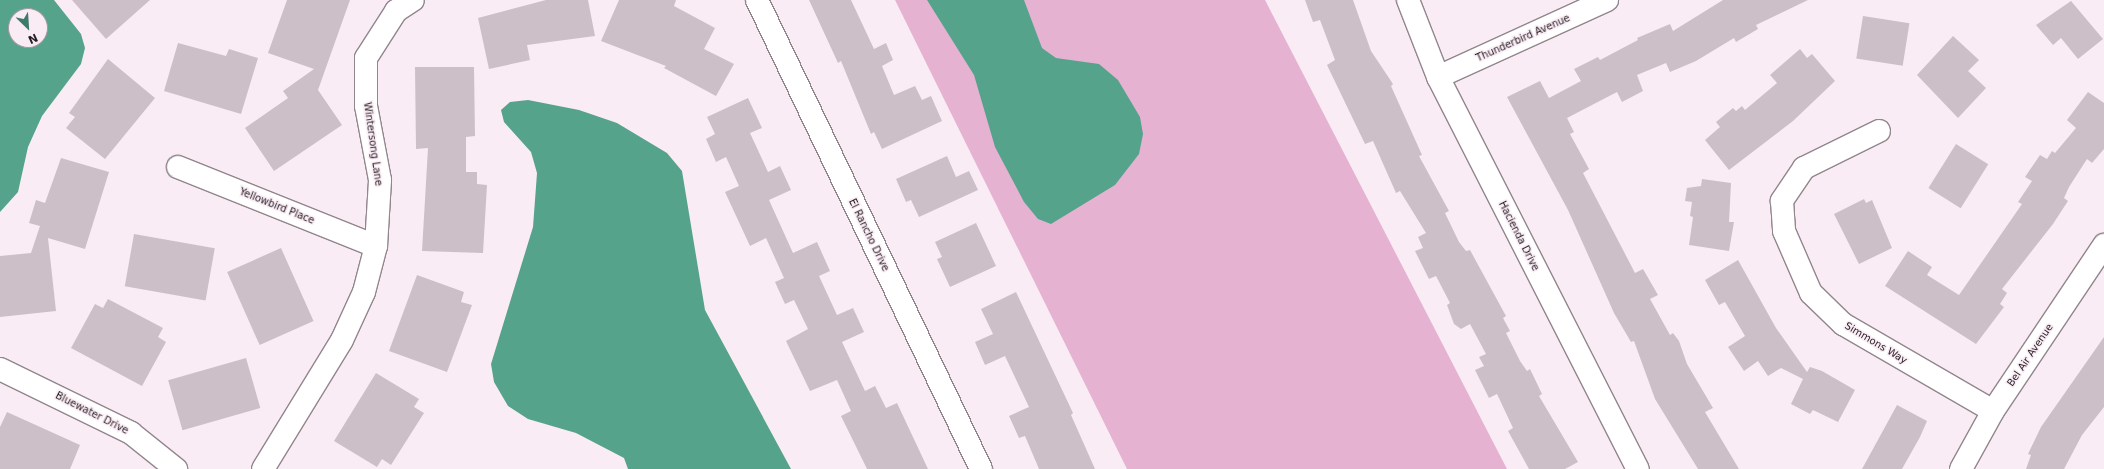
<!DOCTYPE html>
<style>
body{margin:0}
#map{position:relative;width:2104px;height:469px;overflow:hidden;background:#faecf4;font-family:"DejaVu Sans",sans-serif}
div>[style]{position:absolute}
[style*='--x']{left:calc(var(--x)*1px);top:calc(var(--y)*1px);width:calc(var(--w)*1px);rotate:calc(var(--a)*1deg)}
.green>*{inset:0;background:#e6b2d2}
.water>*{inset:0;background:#56a38b}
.building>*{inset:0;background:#cdbfc7;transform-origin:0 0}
.roads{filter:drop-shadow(1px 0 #92868d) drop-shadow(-1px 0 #92868d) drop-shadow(0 1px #92868d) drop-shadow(0 -1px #92868d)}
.minor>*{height:22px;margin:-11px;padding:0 11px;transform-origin:11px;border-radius:11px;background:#fff}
.tertiary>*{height:22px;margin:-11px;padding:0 11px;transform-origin:11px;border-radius:11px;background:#fff}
span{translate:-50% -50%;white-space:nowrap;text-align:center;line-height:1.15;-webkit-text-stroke:3px #faecf4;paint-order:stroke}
.street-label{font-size:10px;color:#231e21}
.north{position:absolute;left:8px;top:8px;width:40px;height:40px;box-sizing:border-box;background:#faecf4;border:1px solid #a49aa0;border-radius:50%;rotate:155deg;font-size:11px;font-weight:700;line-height:16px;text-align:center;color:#231e21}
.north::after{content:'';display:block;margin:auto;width:14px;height:18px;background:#3e7c69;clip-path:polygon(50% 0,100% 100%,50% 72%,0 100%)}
</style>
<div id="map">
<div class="green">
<i style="clip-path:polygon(895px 0,1265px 0,1507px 469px,1127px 469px)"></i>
</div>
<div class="water">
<i style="clip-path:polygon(evenodd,0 0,54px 0,81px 34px,85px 48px,81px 64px,42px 116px,28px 147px,18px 192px,0 212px,0 0,16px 16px,40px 16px,40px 40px,16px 40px,16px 16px)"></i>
<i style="clip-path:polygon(927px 0,1024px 0,1042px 48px,1056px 58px,1099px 64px,1118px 80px,1140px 117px,1143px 134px,1139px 154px,1115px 185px,1051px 224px,1038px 219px,1024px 202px,995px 147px,974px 75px)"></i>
<i style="clip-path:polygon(528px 100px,579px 110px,617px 123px,667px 153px,682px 171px,705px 310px,791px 469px,628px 469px,624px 458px,576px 433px,528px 419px,508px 406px,494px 382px,491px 364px,533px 227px,537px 173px,531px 152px,504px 122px,501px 110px,510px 102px)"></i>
</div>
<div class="building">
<i style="clip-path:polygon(72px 0,150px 0,106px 39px)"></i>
<i style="clip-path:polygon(287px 0,350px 0,318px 90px,342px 125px,274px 171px,245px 128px,288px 98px,283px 91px,314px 69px,268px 53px)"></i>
<i style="clip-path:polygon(546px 0,588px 0,595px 36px,527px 45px,530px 60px,489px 69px,478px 18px)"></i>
<i style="clip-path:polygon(619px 0,676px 0,674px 6px,715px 28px,704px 49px,734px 64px,716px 96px,664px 68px,666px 66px,601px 41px)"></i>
<i style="clip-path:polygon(809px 0,851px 0,874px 49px,886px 43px,893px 60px,882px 66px,894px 95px,915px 86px,922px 100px,931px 96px,942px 121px,882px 149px,874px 132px,871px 134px,841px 61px,838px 63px)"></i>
<i style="clip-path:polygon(1305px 0,1353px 0,1371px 51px,1393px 84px,1391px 86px,1422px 155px,1419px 156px,1449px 211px,1445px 213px,1459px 242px,1466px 251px,1470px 250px,1506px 316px,1503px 318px,1510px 331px,1506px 333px,1520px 361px,1527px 371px,1530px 369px,1542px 394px,1539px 396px,1578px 462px,1565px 469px,1529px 469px,1508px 431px,1513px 428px,1497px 394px,1489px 398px,1475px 370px,1484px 366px,1479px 357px,1486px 354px,1470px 324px,1461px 329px,1454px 324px,1447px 305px,1450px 303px,1436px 276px,1429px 279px,1415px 251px,1423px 248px,1418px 237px,1426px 233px,1400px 191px,1396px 193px,1373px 141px,1365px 144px,1327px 65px,1335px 60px,1320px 20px,1313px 22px)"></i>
<i style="clip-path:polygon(1723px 0,1808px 0,1756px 25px,1758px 29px,1736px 42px,1734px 38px,1696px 61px,1670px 72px,1666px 63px,1637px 75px,1643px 91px,1622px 102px,1617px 92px,1567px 118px,1574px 132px,1570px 134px,1589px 169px,1583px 173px,1635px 273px,1643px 269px,1658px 295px,1650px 299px,1670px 335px,1673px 333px,1679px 341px,1687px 364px,1713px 408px,1705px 412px,1739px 469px,1698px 469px,1655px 399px,1634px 341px,1631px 342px,1614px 313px,1568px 210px,1507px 97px,1540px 81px,1549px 98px,1581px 81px,1574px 69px,1598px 57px,1600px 60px,1638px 40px,1637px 38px,1670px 24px,1673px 31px)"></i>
<i style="clip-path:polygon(2071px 1px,2103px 39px,2078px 59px,2061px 38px,2053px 45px,2036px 25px)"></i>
<i style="left:1863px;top:16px;width:47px;height:43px;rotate:9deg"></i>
<i style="clip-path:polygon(1953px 36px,1979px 60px,1968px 71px,1986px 88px,1958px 118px,1917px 75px)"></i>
<i style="clip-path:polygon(178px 43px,226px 56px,229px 49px,258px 58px,241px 114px,164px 91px)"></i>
<i style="clip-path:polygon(1800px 49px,1807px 58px,1812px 54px,1835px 81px,1793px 121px,1729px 170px,1705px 140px,1720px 127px,1716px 122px,1733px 108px,1736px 111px,1742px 106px,1745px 110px,1777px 83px,1770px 75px)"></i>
<i style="clip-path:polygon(108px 59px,155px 98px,105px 159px,66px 128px,75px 117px,69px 113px)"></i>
<i style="clip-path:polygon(415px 67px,474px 67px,475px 136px,466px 137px,466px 172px,477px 172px,477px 184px,487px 185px,483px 253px,422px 251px,428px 148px,416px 149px)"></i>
<i style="clip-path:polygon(2088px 92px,2104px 103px,2104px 149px,2092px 163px,2087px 159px,2069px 187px,2064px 198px,2068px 201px,2053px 224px,2002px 289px,2007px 293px,2000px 304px,2004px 307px,1976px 344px,1885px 286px,1908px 251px,1932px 267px,1927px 275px,1959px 295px,2022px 204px,2018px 202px,2032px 181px,2025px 177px,2040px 155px,2047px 159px,2052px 151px,2055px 153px,2076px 128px,2067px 120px)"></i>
<i style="clip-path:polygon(748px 98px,762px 128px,750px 133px,768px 172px,780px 166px,791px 190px,769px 200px,793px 253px,817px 242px,830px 271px,819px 276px,837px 315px,853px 308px,864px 332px,842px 342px,865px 391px,875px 386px,886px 408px,897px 403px,928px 469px,867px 469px,841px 416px,851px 411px,837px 380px,810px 391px,786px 341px,808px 329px,794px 300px,785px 304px,775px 282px,784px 278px,766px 238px,750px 246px,725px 192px,739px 186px,726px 157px,716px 162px,706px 139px,715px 134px,707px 117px)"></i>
<i style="left:1956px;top:144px;width:38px;height:52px;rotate:32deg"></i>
<i style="clip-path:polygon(947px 156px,956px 177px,969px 171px,978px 190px,919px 217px,911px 200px,906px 202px,896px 179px)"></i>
<i style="clip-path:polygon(61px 158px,109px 172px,85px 249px,48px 238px,56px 311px,0 317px,0 256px,31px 253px,40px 226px,29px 223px,36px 200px,45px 203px)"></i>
<i style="clip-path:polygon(1702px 179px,1731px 183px,1729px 222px,1734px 222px,1729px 251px,1689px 245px,1693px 217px,1690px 216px,1692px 202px,1685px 201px,1687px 188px,1701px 186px)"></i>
<i style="clip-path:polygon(1864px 199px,1866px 203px,1872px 200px,1892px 248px,1859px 264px,1834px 214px)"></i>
<i style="clip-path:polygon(976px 223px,996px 266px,950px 287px,937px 259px,942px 257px,935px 242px)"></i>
<i style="left:134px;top:234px;width:82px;height:53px;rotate:10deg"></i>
<i style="left:281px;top:248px;width:80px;height:59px;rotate:66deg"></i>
<i style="clip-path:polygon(1738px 260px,1776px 328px,1807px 372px,1810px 367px,1822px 371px,1855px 390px,1838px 422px,1813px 410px,1810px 414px,1791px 404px,1803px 379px,1781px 368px,1768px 376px,1758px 361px,1744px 371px,1728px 347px,1745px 336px,1725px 302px,1719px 305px,1705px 280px)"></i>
<i style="clip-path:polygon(417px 275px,464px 292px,461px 302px,472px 305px,447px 372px,389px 351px)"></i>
<i style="clip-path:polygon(1016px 292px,1073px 413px,1071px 415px,1095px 469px,1039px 469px,1025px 436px,1019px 438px,1009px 416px,1029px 407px,1005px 356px,985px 365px,975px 342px,993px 334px,981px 309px)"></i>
<i style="clip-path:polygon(108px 299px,163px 328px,158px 337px,166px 342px,142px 386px,71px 348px,95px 304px,103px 308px)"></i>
<i style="clip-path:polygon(2104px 337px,2104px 407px,2082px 435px,2064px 469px,2026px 469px,2031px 455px,2028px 454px,2041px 427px)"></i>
<i style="left:246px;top:358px;width:52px;height:81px;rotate:74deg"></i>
<i style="clip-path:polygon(376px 373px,419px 399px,414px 407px,424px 413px,391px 465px,382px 459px,377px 467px,334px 441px)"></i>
<i style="clip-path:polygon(1897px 405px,1927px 421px,1920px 437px,1902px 469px,1862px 469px)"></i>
<i style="clip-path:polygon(7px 412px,80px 445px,70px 469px,0 469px,0 427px)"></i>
</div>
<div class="roads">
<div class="minor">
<i style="--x:1408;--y:0;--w:83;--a:68.7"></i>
<i style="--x:1438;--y:77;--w:440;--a:63"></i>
<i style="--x:1438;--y:77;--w:186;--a:-24.5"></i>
<i style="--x:1879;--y:131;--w:84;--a:153.7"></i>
<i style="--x:1804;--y:168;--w:40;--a:124"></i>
<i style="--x:1782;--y:201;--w:30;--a:86"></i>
<i style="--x:1784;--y:231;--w:68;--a:66.5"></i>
<i style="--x:1811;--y:293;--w:45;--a:44.1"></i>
<i style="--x:1843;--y:324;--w:173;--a:30.1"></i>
<i style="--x:178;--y:167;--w:213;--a:21.8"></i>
<i style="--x:0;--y:369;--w:146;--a:26"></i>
<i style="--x:131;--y:433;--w:58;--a:38.7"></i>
<i style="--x:263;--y:469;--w:151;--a:-58.5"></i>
<i style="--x:342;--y:340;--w:53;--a:-65.4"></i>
<i style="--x:364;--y:292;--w:48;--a:-75.4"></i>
<i style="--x:376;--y:246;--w:66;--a:-86.5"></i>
<i style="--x:380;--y:180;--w:75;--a:-100.7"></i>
<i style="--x:366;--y:106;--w:48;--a:-90"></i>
<i style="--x:366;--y:58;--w:56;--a:-57.4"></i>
<i style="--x:396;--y:11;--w:20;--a:-33"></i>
<i style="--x:1961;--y:469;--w:66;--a:-61.1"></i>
<i style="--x:1993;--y:411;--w:200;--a:-56.2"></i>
</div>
<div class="tertiary">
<i style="--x:757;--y:0;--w:520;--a:64.47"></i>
</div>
</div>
<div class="street-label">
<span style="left:1523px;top:38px;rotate:-24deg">Thunderbird Avenue</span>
<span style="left:373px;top:144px;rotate:82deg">Wintersong Lane</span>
<span style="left:277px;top:206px;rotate:22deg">Yellowbird Place</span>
<span style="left:869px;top:235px;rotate:64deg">El Rancho Drive</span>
<span style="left:1519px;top:236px;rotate:63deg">Hacienda Drive</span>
<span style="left:1876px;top:343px;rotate:31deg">Simmons Way</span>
<span style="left:2030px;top:355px;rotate:-56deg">Bel Air Avenue</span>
<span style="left:92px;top:413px;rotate:27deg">Bluewater Drive</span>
</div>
<div class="north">N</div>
</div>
